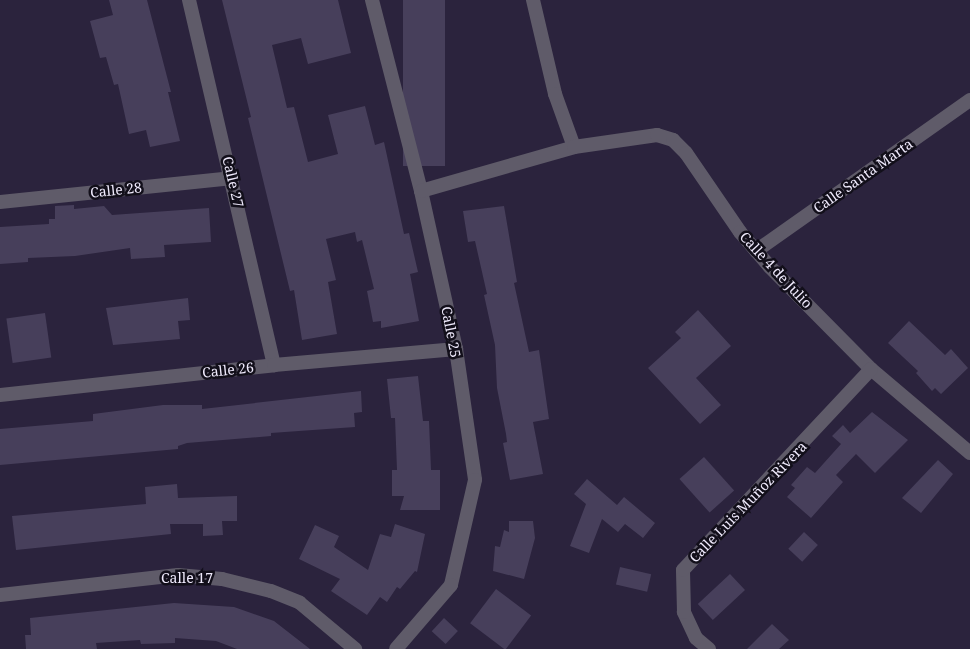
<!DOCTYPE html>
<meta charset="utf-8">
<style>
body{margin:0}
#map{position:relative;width:970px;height:649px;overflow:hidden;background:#2b233d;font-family:"Noto Serif",serif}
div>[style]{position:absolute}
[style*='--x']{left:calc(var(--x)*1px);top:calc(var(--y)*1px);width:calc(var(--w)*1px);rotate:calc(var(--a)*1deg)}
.building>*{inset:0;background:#473f5b;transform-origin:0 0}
.minor>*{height:14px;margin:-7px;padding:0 7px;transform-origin:7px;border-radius:7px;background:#5f5b69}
span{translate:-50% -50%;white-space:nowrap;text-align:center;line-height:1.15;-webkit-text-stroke:5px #120f1a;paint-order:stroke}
.street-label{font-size:14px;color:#efeafc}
</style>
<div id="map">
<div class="building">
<i style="clip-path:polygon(109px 0,147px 0,171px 92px,168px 92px,180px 141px,150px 147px,146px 130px,129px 134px,118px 84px,114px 85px,106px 57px,100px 58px,90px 21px,113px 15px)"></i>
<i style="clip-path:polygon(222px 0,338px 0,351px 53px,308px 64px,301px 38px,272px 45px,287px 108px,294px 107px,308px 162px,338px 154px,328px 115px,365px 106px,375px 145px,384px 142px,404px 234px,409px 233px,418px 272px,410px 274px,419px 321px,381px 328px,381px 321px,373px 322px,367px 291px,374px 289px,362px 240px,357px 242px,355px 232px,326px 239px,336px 280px,328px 282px,337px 334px,302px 340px,294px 290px,290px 291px,248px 118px,251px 117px)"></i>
<i style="left:403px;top:0;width:42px;height:166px"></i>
<i style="clip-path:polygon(74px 205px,74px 209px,104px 206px,112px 215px,209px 208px,211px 242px,164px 245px,165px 257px,131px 259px,130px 248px,75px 256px,28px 258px,28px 262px,0 264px,0 227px,49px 224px,49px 219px,55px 219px,55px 206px)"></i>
<i style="clip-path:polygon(504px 206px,517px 282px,514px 283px,529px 352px,539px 350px,549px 419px,533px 422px,543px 474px,510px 480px,503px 443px,507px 442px,506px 434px,497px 388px,495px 345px,484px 295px,487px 294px,475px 241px,468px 242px,463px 211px)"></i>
<i style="clip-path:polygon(188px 298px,190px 320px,178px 321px,180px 339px,113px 345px,106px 308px)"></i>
<i style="clip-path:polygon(698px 310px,731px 346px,696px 378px,721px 405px,700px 424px,648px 368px,681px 338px,675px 332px)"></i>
<i style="left:45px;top:313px;width:45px;height:39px;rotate:82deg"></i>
<i style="clip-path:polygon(909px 321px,945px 355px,951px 349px,968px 368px,941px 394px,935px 388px,932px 391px,916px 373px,918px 371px,888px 343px)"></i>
<i style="clip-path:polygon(418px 376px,423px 421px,429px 421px,431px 470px,440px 470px,440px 510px,400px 510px,404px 496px,392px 496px,392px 470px,397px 470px,395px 418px,391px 418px,387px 379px)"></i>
<i style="clip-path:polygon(361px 391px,362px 412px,354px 413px,355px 427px,271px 433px,271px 436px,187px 443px,178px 446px,178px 449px,0 465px,0 429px,93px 421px,93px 414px,163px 405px,202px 405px,202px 409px)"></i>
<i style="clip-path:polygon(872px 412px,908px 440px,875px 473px,856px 454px,836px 475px,843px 482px,811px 518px,787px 497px,795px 488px,791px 485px,807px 467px,815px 473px,841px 444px,832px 436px,843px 425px,850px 433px)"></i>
<i style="left:704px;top:457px;width:45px;height:33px;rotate:48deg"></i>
<i style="clip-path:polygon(938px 460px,953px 474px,921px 513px,902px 498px)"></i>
<i style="clip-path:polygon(587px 479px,617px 505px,624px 497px,655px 523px,643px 538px,625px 524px,618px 532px,602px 519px,589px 553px,570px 546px,586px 504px,574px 494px)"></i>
<i style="clip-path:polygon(177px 484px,178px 498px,237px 496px,237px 521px,222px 521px,223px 535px,203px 536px,203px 524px,170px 524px,171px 534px,16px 550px,12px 516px,146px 504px,145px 487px)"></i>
<i style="clip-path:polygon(509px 521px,533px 521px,535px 538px,524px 579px,493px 571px,495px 546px,500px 547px,504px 530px,509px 532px)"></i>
<i style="clip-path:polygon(395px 524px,425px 534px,417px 572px,415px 571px,400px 589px,397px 587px,387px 602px,380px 597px,367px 615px,331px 591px,340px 579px,299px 559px,315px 525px,339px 536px,334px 547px,368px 570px,380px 534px,391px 537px)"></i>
<i style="left:804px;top:532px;width:19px;height:23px;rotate:43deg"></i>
<i style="left:620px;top:567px;width:32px;height:18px;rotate:13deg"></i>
<i style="left:730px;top:574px;width:22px;height:44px;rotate:47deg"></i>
<i style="left:496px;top:589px;width:44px;height:43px;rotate:37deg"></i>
<i style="clip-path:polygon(174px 603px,234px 607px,274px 621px,310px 649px,237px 649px,216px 641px,175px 638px,175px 643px,141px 644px,140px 640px,96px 643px,97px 649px,26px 649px,25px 635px,31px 635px,30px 618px)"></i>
<i style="left:444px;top:618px;width:19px;height:18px;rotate:43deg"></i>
<i style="clip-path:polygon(772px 624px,789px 640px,779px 649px,747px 649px)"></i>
</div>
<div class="minor">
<i style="--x:189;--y:0;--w:375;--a:76.9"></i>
<i style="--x:372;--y:0;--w:197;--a:75.6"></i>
<i style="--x:421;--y:191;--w:162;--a:77.5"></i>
<i style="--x:456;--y:349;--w:132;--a:81.7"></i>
<i style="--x:475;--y:480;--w:108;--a:102.9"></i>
<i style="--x:451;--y:585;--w:84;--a:130.7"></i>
<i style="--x:533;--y:0;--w:97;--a:76.8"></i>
<i style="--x:555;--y:94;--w:56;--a:70.3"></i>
<i style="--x:421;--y:191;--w:159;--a:-16"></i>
<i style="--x:574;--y:147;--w:84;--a:-8.2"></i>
<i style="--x:657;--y:135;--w:17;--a:17"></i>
<i style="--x:673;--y:140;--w:18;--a:45"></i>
<i style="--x:686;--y:153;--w:96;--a:55.6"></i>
<i style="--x:740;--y:232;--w:46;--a:49.4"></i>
<i style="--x:770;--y:267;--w:144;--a:45.3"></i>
<i style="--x:871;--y:369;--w:130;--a:40.3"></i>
<i style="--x:0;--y:202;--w:234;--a:-5.9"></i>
<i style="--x:756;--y:251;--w:262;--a:-35.2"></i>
<i style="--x:0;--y:395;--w:276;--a:-6.2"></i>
<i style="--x:274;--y:365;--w:183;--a:-5"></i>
<i style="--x:0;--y:595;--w:179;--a:-6.4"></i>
<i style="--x:178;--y:575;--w:44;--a:5.2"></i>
<i style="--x:222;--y:579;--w:50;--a:13.8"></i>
<i style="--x:271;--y:591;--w:31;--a:22"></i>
<i style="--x:300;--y:603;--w:72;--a:39.9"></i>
<i style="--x:709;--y:649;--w:17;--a:-140"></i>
<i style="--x:696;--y:638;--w:29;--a:-115"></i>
<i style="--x:684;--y:612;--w:42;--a:-91.4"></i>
<i style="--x:683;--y:570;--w:275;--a:-46.9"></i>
</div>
<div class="street-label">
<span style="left:863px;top:176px;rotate:-35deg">Calle Santa Marta</span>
<span style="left:233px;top:182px;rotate:77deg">Calle 27</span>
<span style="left:116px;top:190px;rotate:-6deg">Calle 28</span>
<span style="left:776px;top:270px;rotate:47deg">Calle 4 de Julio</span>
<span style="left:451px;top:332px;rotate:79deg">Calle 25</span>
<span style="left:228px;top:370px;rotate:-6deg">Calle 26</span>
<span style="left:748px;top:502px;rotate:-46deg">Calle Luis Muñoz Rivera</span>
<span style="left:187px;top:578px">Calle 17</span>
</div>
</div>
